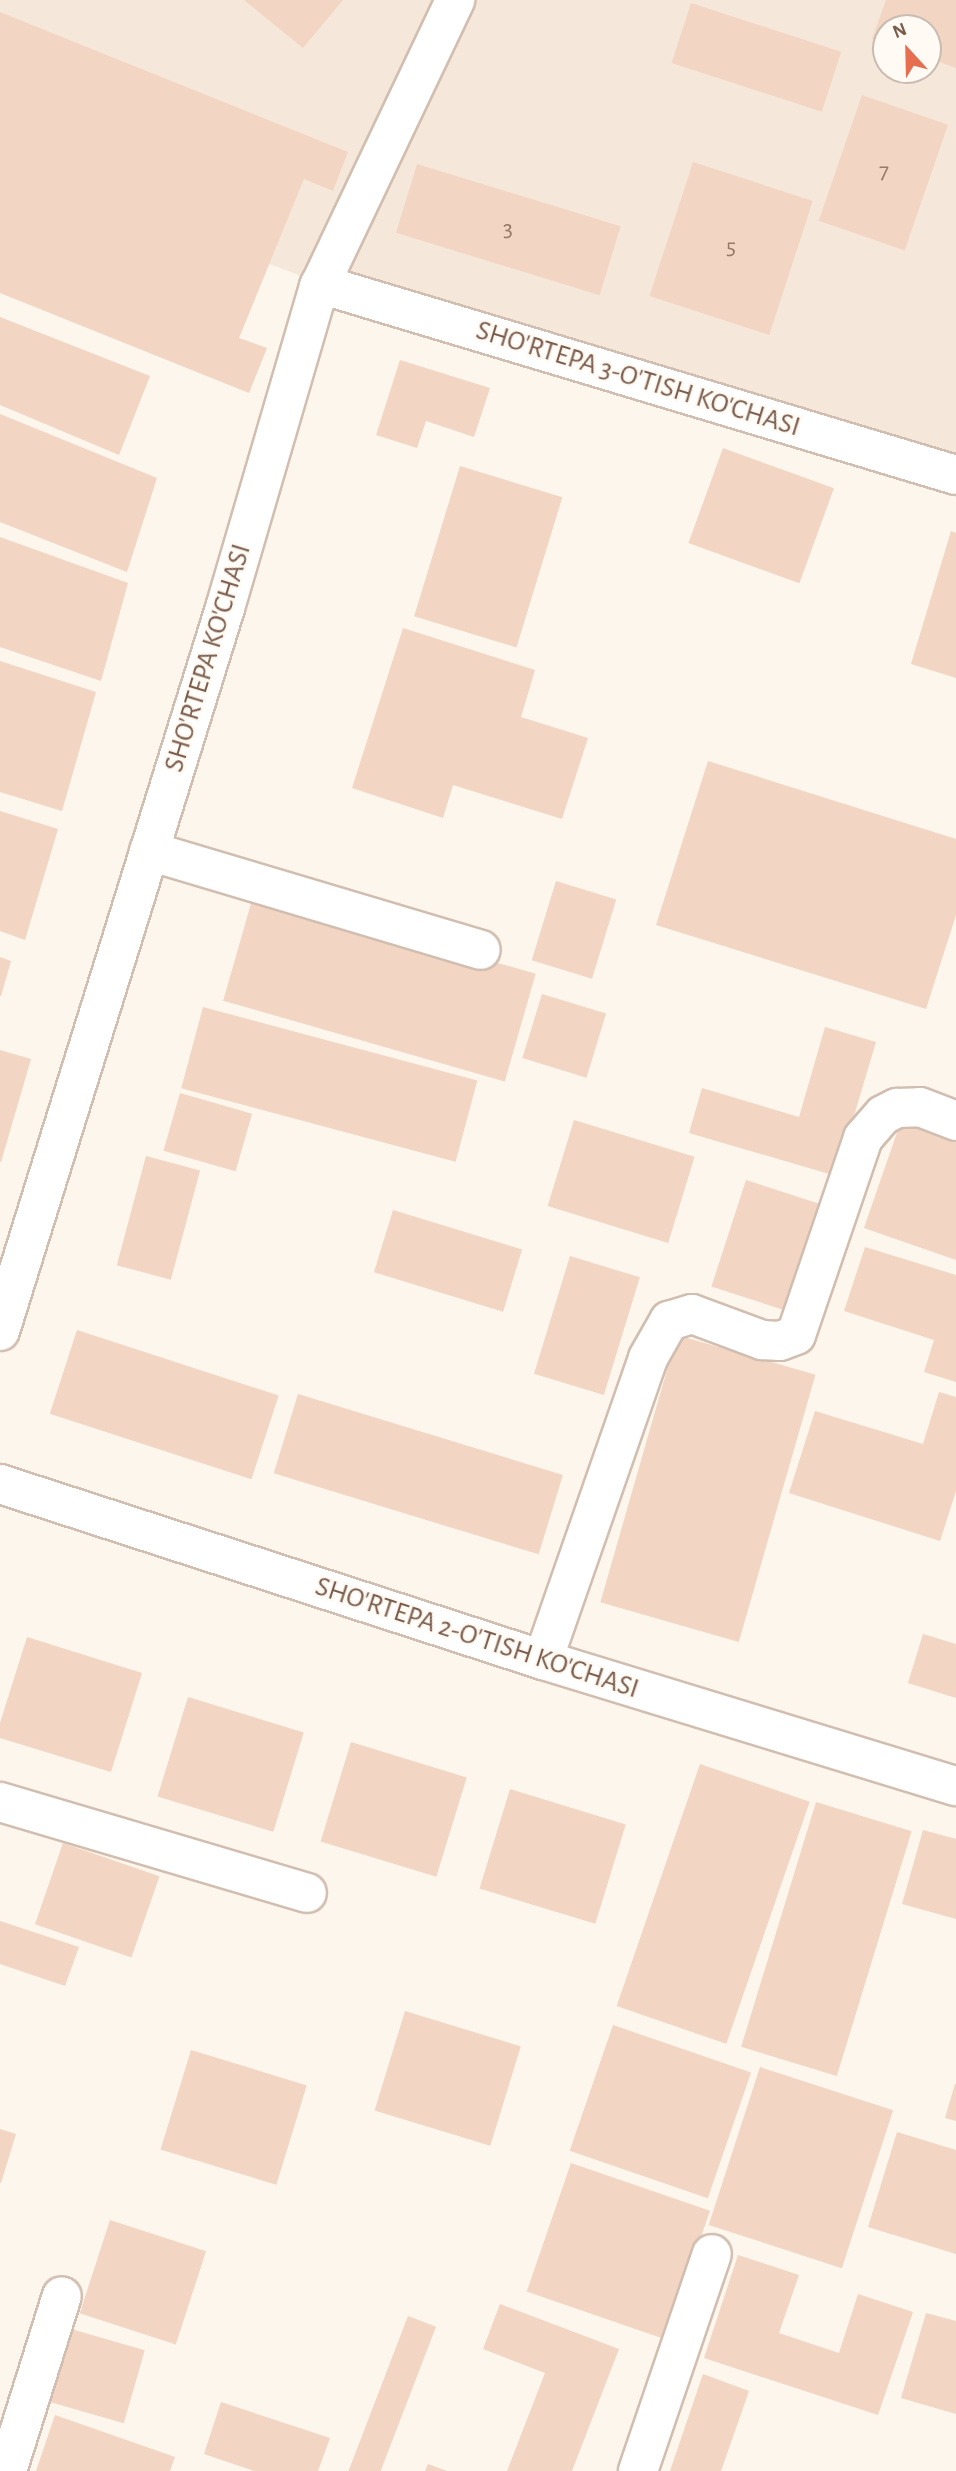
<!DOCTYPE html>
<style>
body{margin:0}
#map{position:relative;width:956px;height:2471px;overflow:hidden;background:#fdf6ec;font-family:"Alegreya Sans",sans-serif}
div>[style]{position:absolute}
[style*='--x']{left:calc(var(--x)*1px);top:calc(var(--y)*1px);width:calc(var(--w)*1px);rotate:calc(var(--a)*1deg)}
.residential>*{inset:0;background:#f5e8da}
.building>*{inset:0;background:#f3d5c3;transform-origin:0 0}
.roads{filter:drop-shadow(2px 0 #d1beb0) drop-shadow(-2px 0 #d1beb0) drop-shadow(0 2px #d1beb0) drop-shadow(0 -2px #d1beb0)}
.minor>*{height:38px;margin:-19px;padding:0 19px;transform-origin:19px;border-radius:19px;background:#fff}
span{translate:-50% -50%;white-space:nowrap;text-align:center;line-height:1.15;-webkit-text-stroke:5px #fffaf3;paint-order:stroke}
.number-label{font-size:24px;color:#987a6a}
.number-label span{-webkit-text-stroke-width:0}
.street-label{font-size:28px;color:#7a5c4d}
.north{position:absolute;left:872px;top:14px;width:70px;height:70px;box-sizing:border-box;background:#fffaf3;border:2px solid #cabbb1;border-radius:50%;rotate:338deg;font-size:19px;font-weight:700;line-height:28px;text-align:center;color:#7a5c4d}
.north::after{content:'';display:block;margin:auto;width:24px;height:32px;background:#e76f51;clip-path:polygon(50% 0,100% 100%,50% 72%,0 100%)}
</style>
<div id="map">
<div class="residential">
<i style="clip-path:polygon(evenodd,0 0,956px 0,956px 474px,320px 283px,0 163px,0 0,886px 28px,928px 28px,928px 70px,886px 70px,886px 28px)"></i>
</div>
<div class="building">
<i style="clip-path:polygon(244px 0,343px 0,303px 48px)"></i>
<i style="clip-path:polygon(886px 0,956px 0,956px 68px,928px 58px,928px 28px,886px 28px,886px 44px,872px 39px)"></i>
<i style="left:691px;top:3px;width:158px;height:63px;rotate:18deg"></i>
<i style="clip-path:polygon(0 12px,348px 152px,333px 191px,304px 179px,239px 338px,267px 348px,249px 393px,0 293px)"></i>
<i style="left:862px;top:95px;width:91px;height:133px;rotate:19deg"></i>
<i style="left:693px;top:162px;width:126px;height:141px;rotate:18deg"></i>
<i style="left:417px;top:164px;width:213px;height:72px;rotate:17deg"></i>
<i style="clip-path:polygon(0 317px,150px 376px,119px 455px,0 405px)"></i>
<i style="clip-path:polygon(400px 360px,490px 388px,474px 437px,426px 421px,417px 448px,376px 435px)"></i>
<i style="clip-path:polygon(0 414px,157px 478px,127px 572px,0 522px)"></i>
<i style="left:723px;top:448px;width:118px;height:101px;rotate:20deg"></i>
<i style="left:460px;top:466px;width:107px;height:157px;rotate:17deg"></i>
<i style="clip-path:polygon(951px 531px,956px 533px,956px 678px,911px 664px)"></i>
<i style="clip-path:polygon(0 537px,128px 583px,101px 681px,0 647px)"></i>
<i style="clip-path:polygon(403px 628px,535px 670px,521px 717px,588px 738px,562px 819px,453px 785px,443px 818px,352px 788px)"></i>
<i style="clip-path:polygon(0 661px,96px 692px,62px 811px,0 792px)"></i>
<i style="clip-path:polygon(708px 761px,956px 839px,956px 915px,926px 1009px,656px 925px)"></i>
<i style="clip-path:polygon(0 811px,58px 829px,25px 940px,0 931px)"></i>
<i style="left:556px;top:881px;width:63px;height:83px;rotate:17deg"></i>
<i style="left:254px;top:893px;width:293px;height:112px;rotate:16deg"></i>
<i style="clip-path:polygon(0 957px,11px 961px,1px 996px,0 996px)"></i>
<i style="left:542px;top:994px;width:67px;height:67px;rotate:17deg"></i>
<i style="left:203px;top:1007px;width:284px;height:84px;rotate:15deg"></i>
<i style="clip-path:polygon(825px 1027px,876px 1042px,836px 1176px,689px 1133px,702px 1088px,799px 1117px)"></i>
<i style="clip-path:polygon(0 1050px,31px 1059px,1px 1162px,0 1162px)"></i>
<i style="left:180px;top:1093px;width:75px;height:60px;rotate:16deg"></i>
<i style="left:574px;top:1120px;width:126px;height:90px;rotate:17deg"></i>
<i style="clip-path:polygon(901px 1121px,956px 1140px,956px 1260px,864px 1228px)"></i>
<i style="left:146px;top:1156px;width:56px;height:113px;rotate:15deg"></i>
<i style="left:746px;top:1180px;width:85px;height:112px;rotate:18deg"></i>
<i style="left:393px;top:1210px;width:135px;height:65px;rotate:17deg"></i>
<i style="clip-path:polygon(865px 1247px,956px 1275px,956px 1382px,924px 1372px,934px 1340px,844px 1311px)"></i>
<i style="left:570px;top:1256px;width:73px;height:123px;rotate:17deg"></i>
<i style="left:77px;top:1330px;width:212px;height:88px;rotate:18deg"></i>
<i style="left:677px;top:1335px;width:144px;height:278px;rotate:16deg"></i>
<i style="clip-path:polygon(939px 1392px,956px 1397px,956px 1491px,940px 1541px,789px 1493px,815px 1411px,923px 1444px)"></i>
<i style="left:298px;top:1394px;width:277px;height:83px;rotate:17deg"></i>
<i style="clip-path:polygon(923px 1634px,956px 1644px,956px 1698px,908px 1683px)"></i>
<i style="clip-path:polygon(27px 1637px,142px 1673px,111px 1772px,0 1738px,0 1723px)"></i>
<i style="left:188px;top:1697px;width:121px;height:104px;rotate:17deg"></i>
<i style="left:351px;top:1742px;width:121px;height:104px;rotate:17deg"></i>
<i style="left:700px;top:1764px;width:116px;height:256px;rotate:19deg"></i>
<i style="left:510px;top:1789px;width:121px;height:104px;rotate:17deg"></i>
<i style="left:816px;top:1802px;width:100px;height:256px;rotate:17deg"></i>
<i style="clip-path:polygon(923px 1830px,956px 1839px,956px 1919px,902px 1904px)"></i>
<i style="left:63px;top:1843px;width:102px;height:86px;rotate:19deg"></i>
<i style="clip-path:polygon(0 1921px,79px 1947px,65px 1986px,0 1964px)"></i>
<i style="left:405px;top:2011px;width:121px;height:104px;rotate:17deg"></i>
<i style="left:613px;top:2025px;width:146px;height:133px;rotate:19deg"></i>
<i style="left:191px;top:2050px;width:121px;height:104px;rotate:17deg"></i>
<i style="left:760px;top:2067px;width:140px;height:166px;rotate:18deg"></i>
<i style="clip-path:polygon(955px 2084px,956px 2084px,956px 2121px,945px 2118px)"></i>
<i style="clip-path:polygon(0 2129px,16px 2134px,1px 2183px,0 2183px)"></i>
<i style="clip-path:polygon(897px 2132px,956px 2150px,956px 2254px,868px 2227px)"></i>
<i style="left:571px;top:2163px;width:147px;height:136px;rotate:19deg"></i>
<i style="left:110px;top:2220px;width:101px;height:98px;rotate:18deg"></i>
<i style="clip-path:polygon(738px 2255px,799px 2275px,779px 2333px,839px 2353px,858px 2294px,913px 2312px,878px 2415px,704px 2358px)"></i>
<i style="clip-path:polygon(500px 2304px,619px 2349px,572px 2471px,507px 2471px,545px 2373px,483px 2349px)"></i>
<i style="clip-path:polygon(926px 2313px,956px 2321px,956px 2414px,901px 2398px)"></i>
<i style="left:408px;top:2316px;width:30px;height:167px;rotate:21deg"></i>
<i style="left:64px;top:2327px;width:84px;height:76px;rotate:16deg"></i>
<i style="clip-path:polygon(703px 2374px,749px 2391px,721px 2471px,670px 2471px)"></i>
<i style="clip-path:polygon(221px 2402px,330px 2438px,318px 2471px,254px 2471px,204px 2454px)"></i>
<i style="clip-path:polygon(55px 2415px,175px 2457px,170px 2471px,36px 2471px)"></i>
<i style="clip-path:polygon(428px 2464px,447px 2471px,425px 2471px)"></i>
</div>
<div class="roads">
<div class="minor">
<i style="--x:320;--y:284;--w:664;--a:16.72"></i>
<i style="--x:149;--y:851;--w:346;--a:16.6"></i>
<i style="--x:0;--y:1331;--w:757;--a:-72.71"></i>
<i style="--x:225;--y:608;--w:334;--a:-73.7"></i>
<i style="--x:319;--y:287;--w:318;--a:-64.6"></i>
<i style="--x:0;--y:1484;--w:571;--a:17.96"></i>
<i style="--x:543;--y:1660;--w:432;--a:17"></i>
<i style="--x:543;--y:1660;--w:320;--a:-70.8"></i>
<i style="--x:648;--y:1358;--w:43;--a:-60.4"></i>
<i style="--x:669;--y:1321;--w:24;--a:-17"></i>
<i style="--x:692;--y:1314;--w:75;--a:20.4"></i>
<i style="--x:762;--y:1340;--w:18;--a:3"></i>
<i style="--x:780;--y:1341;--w:17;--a:-21"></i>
<i style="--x:796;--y:1335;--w:208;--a:-71.2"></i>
<i style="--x:863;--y:1138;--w:30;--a:-49"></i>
<i style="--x:883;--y:1115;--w:16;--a:-27"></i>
<i style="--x:897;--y:1108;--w:23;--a:-2"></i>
<i style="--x:920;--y:1107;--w:39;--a:21"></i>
<i style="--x:0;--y:1802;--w:320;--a:16.5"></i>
<i style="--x:7;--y:2471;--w:183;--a:-72.6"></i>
<i style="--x:638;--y:2471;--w:229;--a:-71.2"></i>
</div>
</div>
<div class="number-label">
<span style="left:884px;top:172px">7</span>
<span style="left:508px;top:230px">3</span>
<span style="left:731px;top:248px">5</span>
</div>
<div class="street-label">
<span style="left:638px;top:379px;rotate:17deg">SHO'RTEPA 3-O'TISH KO'CHASI</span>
<span style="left:208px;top:658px;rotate:-73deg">SHO'RTEPA KO'CHASI</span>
<span style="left:477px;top:1638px;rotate:18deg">SHO'RTEPA 2-O'TISH KO'CHASI</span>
</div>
<div class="north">N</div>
</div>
